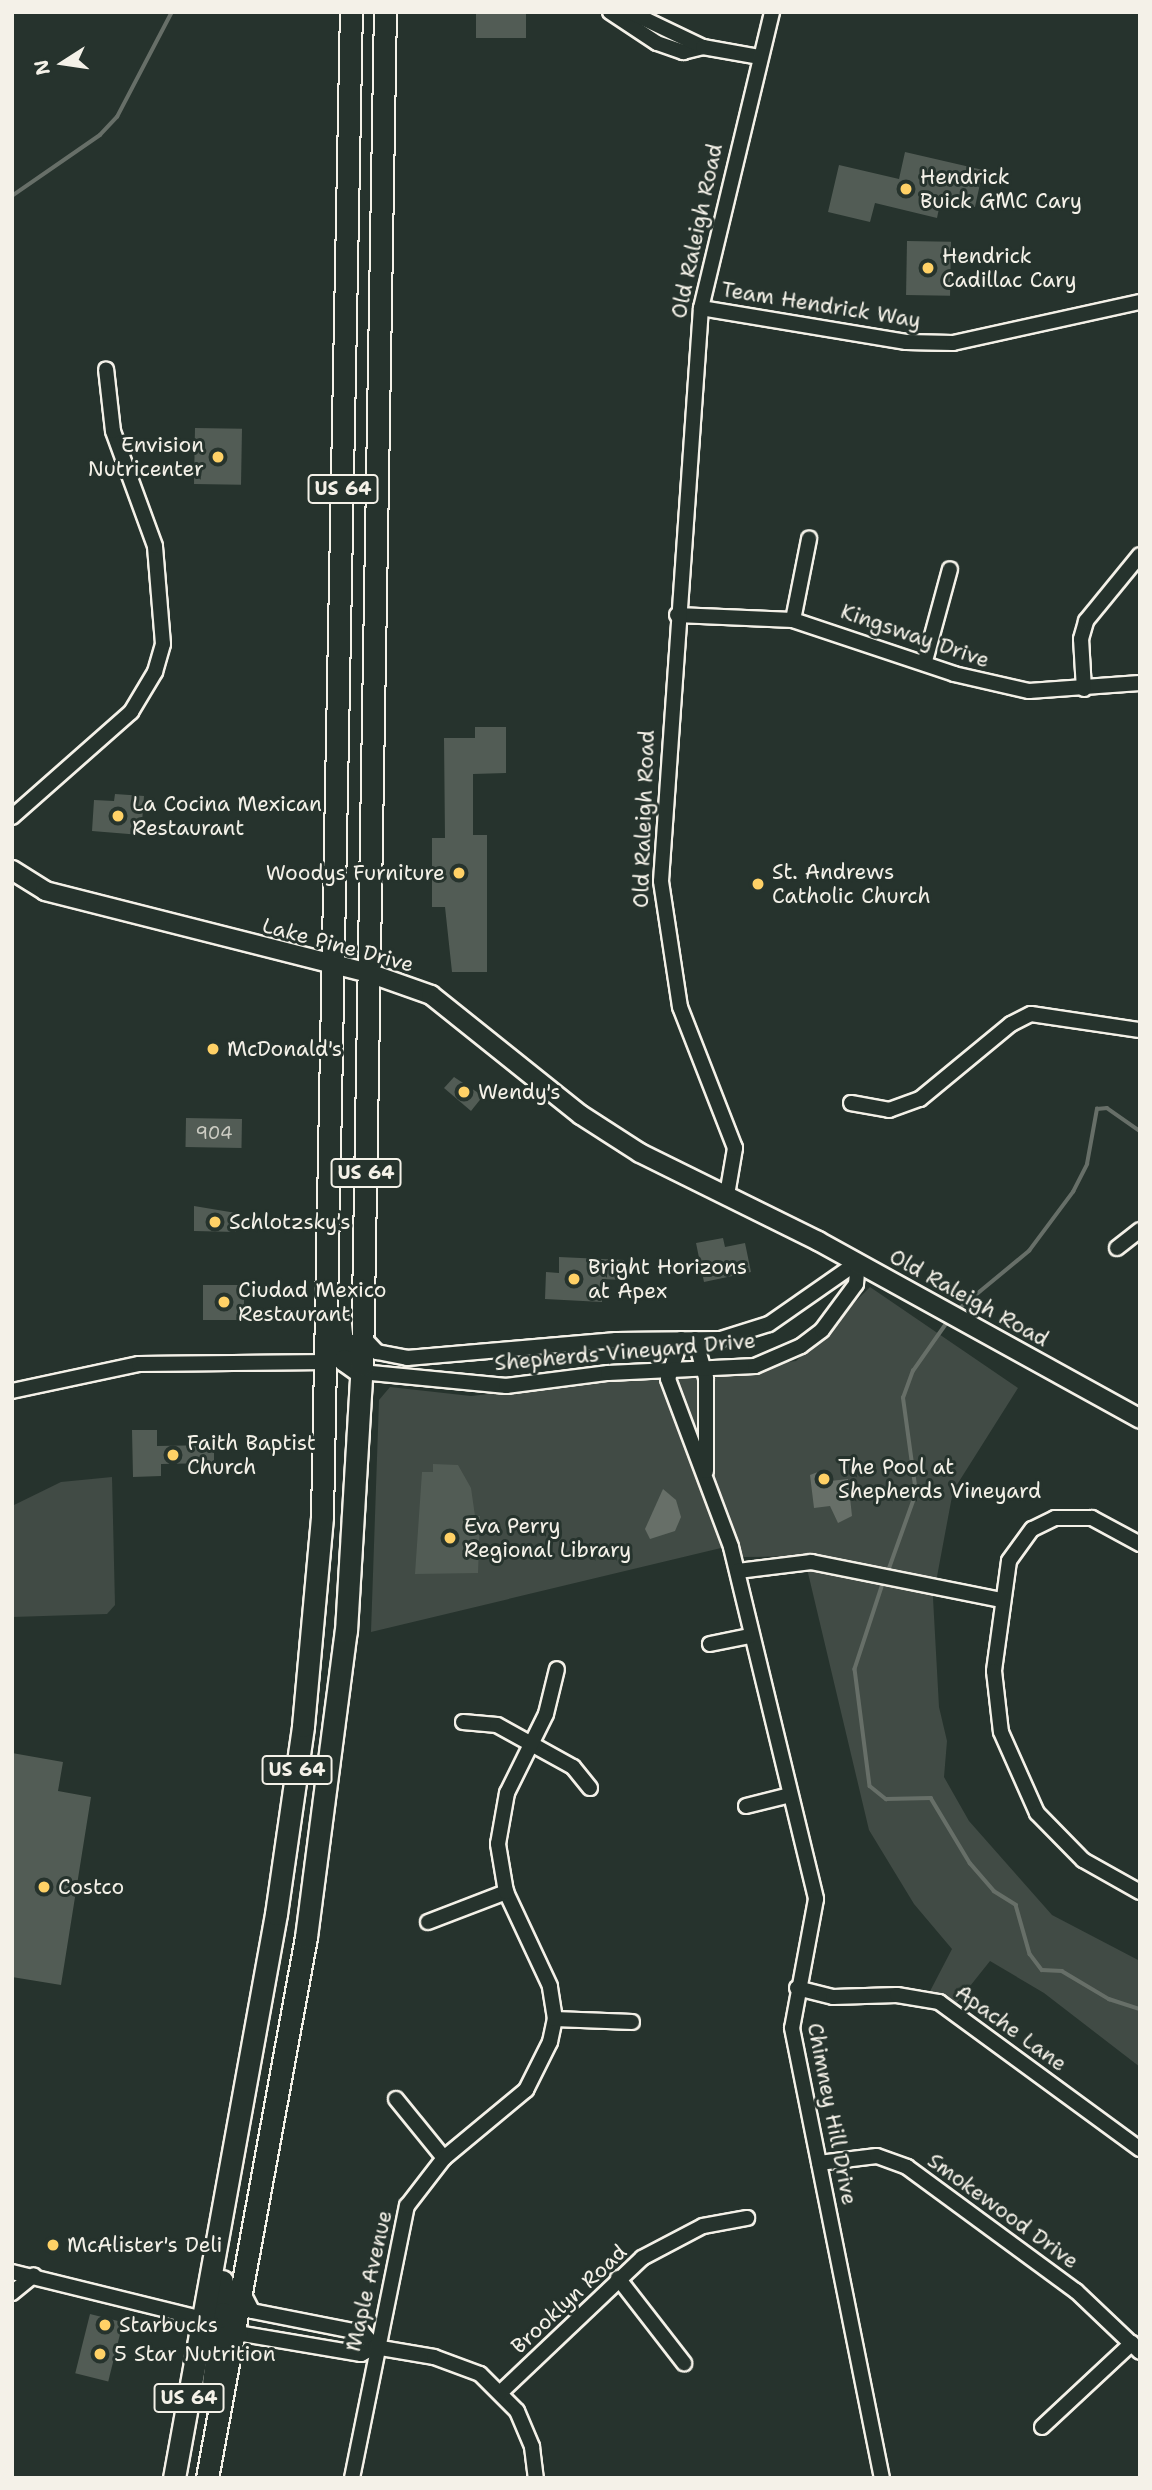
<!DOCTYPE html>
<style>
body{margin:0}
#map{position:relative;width:1152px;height:2490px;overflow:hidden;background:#26332d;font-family:"Shantell Sans",sans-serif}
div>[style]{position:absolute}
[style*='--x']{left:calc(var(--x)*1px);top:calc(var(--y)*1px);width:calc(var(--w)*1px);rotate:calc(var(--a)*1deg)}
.green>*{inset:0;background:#414b45}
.water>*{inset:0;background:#676f68}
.stream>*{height:3.5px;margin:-1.75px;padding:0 1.75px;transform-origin:1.75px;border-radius:1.75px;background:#676f68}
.building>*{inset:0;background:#525c55;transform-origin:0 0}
.roads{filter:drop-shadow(2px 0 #f4f1e8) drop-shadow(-2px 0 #f4f1e8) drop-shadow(0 2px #f4f1e8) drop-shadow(0 -2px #f4f1e8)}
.minor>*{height:14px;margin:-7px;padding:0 7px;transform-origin:7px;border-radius:7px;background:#26332d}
.major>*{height:18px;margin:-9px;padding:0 9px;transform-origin:9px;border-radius:9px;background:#26332d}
.highway>*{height:21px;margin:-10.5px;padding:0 10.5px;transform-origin:10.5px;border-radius:10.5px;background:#26332d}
.dots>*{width:19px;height:19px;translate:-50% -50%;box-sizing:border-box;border:4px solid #26332d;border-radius:50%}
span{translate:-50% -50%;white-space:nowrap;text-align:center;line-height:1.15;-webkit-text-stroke:6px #26332d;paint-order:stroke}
.number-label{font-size:18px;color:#ccccc3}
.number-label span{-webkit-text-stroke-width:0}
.shield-label span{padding:2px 5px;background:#26332d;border:2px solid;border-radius:5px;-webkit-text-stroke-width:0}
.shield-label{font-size:19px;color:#f4f1e8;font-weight:700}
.poi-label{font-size:21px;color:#f4f1e8}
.left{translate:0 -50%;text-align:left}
.right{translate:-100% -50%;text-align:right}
.street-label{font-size:21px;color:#f4f1e8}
.frame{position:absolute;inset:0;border:14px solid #f4f1e8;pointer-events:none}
.north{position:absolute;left:28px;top:28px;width:70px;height:70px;-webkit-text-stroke:5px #26332d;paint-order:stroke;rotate:258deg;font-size:19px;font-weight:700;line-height:28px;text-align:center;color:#f4f1e8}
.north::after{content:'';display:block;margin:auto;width:24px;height:32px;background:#f4f1e8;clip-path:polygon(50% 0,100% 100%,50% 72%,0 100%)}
</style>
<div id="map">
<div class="green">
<i style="clip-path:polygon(870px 1287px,1018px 1388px,953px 1491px,933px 1598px,939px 1707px,947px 1741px,944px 1777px,969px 1821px,1052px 1915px,1140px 1961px,1140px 2067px,1044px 1993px,990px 1961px,951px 2010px,927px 1997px,952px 1949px,914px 1904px,869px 1830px,804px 1556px,743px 1557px,721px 1548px,371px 1632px,379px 1400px,390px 1387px,471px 1396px,796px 1361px)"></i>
<i style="clip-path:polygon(112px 1477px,115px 1605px,107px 1614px,12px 1617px,12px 1506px,61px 1482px)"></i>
</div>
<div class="water">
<i style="clip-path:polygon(823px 1470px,830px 1481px,848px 1479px,852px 1516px,838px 1523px,830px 1506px,814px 1508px,810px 1475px)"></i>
<i style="clip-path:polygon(663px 1489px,676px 1500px,681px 1517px,675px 1531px,650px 1539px,645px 1529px)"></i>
</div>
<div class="stream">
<i style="--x:12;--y:196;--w:107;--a:-34.7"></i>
<i style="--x:100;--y:135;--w:25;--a:-47"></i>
<i style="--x:117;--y:117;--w:119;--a:-62.4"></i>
<i style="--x:955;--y:1312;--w:96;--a:-39.5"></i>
<i style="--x:1029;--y:1251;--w:74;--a:-53.3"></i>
<i style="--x:1073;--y:1192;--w:31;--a:-63"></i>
<i style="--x:1087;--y:1164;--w:56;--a:-79.7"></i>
<i style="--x:1097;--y:1109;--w:10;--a:-6"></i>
<i style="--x:1107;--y:1108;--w:40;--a:34.9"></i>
<i style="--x:887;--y:1574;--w:86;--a:-70.3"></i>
<i style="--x:916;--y:1493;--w:96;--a:-97.8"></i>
<i style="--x:903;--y:1398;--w:29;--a:-70"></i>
<i style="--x:913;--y:1371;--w:61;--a:-55"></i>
<i style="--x:884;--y:1581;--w:93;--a:108.2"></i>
<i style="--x:855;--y:1669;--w:118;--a:82.7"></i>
<i style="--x:870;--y:1786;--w:21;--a:39"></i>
<i style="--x:886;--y:1799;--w:45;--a:-1.3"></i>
<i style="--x:931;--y:1798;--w:76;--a:59"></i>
<i style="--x:970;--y:1863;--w:37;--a:49"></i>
<i style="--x:994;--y:1891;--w:26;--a:32"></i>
<i style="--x:1016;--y:1905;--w:51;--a:74.1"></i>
<i style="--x:1030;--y:1954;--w:20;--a:53"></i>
<i style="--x:1042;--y:1970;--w:20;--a:3"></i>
<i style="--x:1062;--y:1971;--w:55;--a:30.8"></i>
<i style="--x:1109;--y:1999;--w:33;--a:18"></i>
</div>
<div class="building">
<i style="left:476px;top:12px;width:50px;height:26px"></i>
<i style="clip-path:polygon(905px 152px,983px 170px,975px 207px,941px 199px,937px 218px,875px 203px,870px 222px,828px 212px,839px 165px,899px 179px)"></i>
<i style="left:907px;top:241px;width:44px;height:54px;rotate:1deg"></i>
<i style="left:195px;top:428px;width:47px;height:56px;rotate:1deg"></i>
<i style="clip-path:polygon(475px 727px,506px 727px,506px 773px,473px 774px,473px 835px,487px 835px,487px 972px,452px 972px,445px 907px,432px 907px,432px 838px,445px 838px,444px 738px,475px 738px)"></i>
<i style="clip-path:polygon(115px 794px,144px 796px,141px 835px,92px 831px,94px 800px,114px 801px)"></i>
<i style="clip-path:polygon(454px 1077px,483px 1096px,471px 1111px,444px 1088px)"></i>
<i style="left:186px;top:1118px;width:56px;height:29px;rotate:1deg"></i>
<i style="clip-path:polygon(194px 1206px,236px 1213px,236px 1232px,194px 1231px)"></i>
<i style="clip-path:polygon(723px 1238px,725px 1247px,745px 1243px,751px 1272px,704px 1282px,696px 1243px)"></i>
<i style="clip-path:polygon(559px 1257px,624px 1260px,623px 1280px,602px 1279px,602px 1302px,545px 1299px,546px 1272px,559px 1273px)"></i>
<i style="left:203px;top:1285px;width:41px;height:35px"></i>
<i style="clip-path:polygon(132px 1430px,157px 1430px,157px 1446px,214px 1445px,214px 1463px,161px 1464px,161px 1476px,133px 1477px)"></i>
<i style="clip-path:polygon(433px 1464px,458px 1465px,471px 1488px,475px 1516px,480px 1516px,478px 1573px,415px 1574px,422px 1472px,433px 1472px)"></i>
<i style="clip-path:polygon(12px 1753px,63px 1762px,58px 1791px,91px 1797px,61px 1985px,12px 1977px)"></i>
<i style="left:90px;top:2314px;width:34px;height:61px;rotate:14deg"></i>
</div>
<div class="roads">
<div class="minor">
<i style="--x:610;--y:12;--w:56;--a:33.4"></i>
<i style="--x:657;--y:43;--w:28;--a:19"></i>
<i style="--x:683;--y:52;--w:21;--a:-14"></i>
<i style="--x:630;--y:12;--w:81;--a:25.6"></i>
<i style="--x:703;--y:47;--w:58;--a:10"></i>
<i style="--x:701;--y:308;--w:208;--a:9.4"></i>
<i style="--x:906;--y:342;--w:47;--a:1.2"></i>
<i style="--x:953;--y:343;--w:191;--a:-12.4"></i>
<i style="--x:677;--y:615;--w:116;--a:2.5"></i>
<i style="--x:793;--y:620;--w:170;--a:18.5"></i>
<i style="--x:954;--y:674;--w:77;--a:12.8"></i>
<i style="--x:1029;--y:691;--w:111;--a:-4.1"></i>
<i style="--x:793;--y:620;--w:83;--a:-78.8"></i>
<i style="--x:925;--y:661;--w:95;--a:-74.8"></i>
<i style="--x:1084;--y:689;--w:50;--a:-93.4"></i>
<i style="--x:1081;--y:639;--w:19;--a:-74"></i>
<i style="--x:1086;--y:621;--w:85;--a:-50.7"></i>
<i style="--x:12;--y:817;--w:159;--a:-41.4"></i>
<i style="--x:131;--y:712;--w:47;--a:-59"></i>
<i style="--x:155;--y:672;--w:29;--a:-74"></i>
<i style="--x:163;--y:644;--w:98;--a:-94.7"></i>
<i style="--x:155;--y:546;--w:122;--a:-110.1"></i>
<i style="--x:113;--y:431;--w:62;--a:-96.4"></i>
<i style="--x:851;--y:1103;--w:39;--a:10"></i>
<i style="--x:889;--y:1110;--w:33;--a:-20"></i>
<i style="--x:920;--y:1099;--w:118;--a:-39.5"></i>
<i style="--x:1011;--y:1024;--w:22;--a:-27"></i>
<i style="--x:1031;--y:1014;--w:110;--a:8.4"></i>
<i style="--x:727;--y:1195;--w:48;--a:-80.3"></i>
<i style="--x:735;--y:1148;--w:151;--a:-111.3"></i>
<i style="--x:680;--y:1007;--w:127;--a:-98.6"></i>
<i style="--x:661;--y:881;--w:574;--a:-86.01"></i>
<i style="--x:701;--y:308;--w:304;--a:-76.5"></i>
<i style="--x:1117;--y:1248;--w:29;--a:-38"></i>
<i style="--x:363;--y:1337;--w:21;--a:47"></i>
<i style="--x:377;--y:1352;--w:31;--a:11"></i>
<i style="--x:407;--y:1358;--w:210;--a:-4.9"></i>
<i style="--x:616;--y:1340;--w:105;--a:-0.5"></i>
<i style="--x:721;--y:1339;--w:50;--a:-17.4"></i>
<i style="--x:769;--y:1324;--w:108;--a:-34.9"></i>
<i style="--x:681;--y:1339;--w:42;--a:108"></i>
<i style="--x:668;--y:1379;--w:179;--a:69.4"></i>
<i style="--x:731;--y:1547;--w:362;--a:76.4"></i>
<i style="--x:816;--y:1899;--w:131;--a:100.5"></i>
<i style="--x:792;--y:2028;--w:459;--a:78.7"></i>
<i style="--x:695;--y:1339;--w:41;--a:74.2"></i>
<i style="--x:706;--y:1378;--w:93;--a:90"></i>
<i style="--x:361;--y:1372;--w:146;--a:5.5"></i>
<i style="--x:506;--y:1386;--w:103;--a:-7.3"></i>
<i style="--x:608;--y:1373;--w:147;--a:-2.7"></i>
<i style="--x:755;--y:1366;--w:50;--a:-23.5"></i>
<i style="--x:801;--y:1346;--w:26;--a:-37"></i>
<i style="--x:822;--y:1330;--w:57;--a:-53.5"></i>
<i style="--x:856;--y:1284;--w:22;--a:-85"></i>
<i style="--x:12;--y:1391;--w:130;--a:-12"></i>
<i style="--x:139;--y:1364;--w:188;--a:-0.6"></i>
<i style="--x:1140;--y:1544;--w:55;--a:-151.6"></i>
<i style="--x:1092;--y:1518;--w:37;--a:180"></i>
<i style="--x:1055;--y:1518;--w:25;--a:154"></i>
<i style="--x:1032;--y:1529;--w:39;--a:126"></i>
<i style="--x:1009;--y:1561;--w:111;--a:97.8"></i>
<i style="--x:994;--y:1671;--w:61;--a:83.5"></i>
<i style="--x:1001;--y:1732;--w:89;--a:66"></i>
<i style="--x:1037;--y:1813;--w:66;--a:45.6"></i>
<i style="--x:1083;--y:1860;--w:65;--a:29.3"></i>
<i style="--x:738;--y:1571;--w:74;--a:-7"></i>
<i style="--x:811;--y:1562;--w:194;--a:11.3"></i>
<i style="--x:710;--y:1644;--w:41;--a:-11.3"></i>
<i style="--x:463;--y:1722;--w:34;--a:5"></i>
<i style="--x:497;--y:1725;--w:87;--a:28.9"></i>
<i style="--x:573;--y:1767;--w:27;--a:51"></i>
<i style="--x:746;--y:1806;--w:45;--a:-14"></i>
<i style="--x:428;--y:1922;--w:84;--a:-21"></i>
<i style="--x:797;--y:1988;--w:37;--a:14"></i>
<i style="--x:833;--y:1997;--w:64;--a:-1.8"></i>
<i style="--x:897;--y:1995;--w:43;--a:9.5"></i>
<i style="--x:939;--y:2002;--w:249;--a:36.2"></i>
<i style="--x:555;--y:2019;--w:77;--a:2.2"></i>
<i style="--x:396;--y:2099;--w:76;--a:50.9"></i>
<i style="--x:819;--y:2163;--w:58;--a:-6.9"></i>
<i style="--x:877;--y:2156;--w:32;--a:20"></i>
<i style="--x:907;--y:2167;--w:210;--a:36.3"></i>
<i style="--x:1076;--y:2291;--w:88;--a:43.6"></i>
<i style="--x:12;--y:2272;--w:198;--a:13.8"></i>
<i style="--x:618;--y:2278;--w:108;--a:52.2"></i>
<i style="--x:12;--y:2293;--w:28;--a:-39"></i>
<i style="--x:244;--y:2295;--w:18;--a:63"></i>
<i style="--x:252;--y:2311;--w:113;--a:11.2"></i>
<i style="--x:363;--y:2333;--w:18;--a:49"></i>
<i style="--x:237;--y:2333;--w:126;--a:9.6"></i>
<i style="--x:361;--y:2354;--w:16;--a:-27"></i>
<i style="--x:375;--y:2347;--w:60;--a:9.6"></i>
<i style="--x:434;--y:2357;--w:49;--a:20.3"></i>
<i style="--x:480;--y:2374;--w:52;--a:45"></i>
<i style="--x:517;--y:2411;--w:39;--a:67"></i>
<i style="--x:532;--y:2447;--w:31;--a:83"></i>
<i style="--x:502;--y:2391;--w:193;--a:-43.5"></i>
<i style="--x:642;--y:2258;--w:69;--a:-27.7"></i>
<i style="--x:703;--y:2226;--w:45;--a:-10.3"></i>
<i style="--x:1042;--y:2427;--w:123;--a:-43"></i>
<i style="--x:352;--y:2478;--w:278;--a:-78.6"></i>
<i style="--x:407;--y:2206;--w:61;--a:-52.4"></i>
<i style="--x:444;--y:2158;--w:107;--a:-39.7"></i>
<i style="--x:526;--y:2090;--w:54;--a:-63.4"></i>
<i style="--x:550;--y:2042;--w:24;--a:-78"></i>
<i style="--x:555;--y:2019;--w:33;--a:-99"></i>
<i style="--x:550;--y:1986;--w:104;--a:-115.1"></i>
<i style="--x:506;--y:1892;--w:49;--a:-99.5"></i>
<i style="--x:498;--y:1844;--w:52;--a:-80"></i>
<i style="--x:507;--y:1793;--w:88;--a:-63.7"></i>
<i style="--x:546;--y:1714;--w:46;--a:-76.3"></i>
</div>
<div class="major">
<i style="--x:12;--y:870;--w:39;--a:32"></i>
<i style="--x:45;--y:891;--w:334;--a:14.2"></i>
<i style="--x:369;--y:973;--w:66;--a:19.5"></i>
<i style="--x:431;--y:995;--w:192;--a:38.7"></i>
<i style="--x:581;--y:1115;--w:70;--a:32.8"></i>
<i style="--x:640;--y:1153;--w:199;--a:26.3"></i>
<i style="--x:818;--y:1241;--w:368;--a:28.9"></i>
</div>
<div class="highway">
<i style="--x:340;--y:1324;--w:36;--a:84"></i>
<i style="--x:344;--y:1360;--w:21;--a:35"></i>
<i style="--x:222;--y:2281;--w:32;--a:88"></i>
<i style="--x:223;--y:2313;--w:24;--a:55"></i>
<i style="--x:204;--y:2319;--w:23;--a:50"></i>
<i style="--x:219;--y:2337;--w:45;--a:97.6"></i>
<i style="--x:174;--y:2478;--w:573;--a:-79.75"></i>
<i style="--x:276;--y:1914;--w:190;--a:-81.8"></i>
<i style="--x:303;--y:1726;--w:210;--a:-84.8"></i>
<i style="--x:322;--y:1517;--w:1505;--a:-88.9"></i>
<i style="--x:207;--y:2478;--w:550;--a:-79.63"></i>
<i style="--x:306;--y:1937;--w:309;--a:-82.6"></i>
<i style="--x:346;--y:1631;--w:266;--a:-86.6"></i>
<i style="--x:362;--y:1365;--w:1353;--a:-89.03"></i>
</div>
</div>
<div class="dots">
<i style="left:906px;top:189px;background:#ffd166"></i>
<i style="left:928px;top:268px;background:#ffd166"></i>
<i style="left:218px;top:457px;background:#ffd166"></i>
<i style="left:118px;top:816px;background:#ffd166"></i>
<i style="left:459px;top:873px;background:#ffd166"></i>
<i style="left:758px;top:884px;background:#ffd166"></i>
<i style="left:213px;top:1049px;background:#ffd166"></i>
<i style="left:464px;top:1092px;background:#ffd166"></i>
<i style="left:215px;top:1222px;background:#ffd166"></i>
<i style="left:574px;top:1279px;background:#ffd166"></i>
<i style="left:224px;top:1302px;background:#ffd166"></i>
<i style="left:173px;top:1455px;background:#ffd166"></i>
<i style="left:824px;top:1479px;background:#ffd166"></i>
<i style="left:450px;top:1538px;background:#ffd166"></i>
<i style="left:44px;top:1887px;background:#ffd166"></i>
<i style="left:53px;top:2245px;background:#ffd166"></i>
<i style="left:105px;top:2325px;background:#ffd166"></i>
<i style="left:100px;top:2354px;background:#ffd166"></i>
</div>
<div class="number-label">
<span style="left:214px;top:1133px">904</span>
</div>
<div class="shield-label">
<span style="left:343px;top:489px">US 64</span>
<span style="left:366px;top:1173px">US 64</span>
<span style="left:297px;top:1770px">US 64</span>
<span style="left:189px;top:2398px">US 64</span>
</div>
<div class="poi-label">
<span class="left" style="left:920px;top:189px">Hendrick<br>Buick GMC Cary</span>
<span class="left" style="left:942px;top:268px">Hendrick<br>Cadillac Cary</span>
<span class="right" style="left:204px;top:457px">Envision<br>Nutricenter</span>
<span class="left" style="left:132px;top:816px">La Cocina Mexican<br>Restaurant</span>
<span class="left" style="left:772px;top:884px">St. Andrews<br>Catholic Church</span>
<span class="right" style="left:445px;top:873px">Woodys Furniture</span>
<span class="left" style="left:227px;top:1049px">McDonald's</span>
<span class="left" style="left:478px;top:1092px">Wendy's</span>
<span class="left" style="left:229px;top:1222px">Schlotzsky's</span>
<span class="left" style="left:588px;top:1279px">Bright Horizons<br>at Apex</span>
<span class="left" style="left:238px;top:1302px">Ciudad Mexico<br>Restaurant</span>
<span class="left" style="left:187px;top:1455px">Faith Baptist<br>Church</span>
<span class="left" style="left:838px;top:1479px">The Pool at<br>Shepherds Vineyard</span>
<span class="left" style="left:464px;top:1538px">Eva Perry<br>Regional Library</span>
<span class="left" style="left:58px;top:1887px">Costco</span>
<span class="left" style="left:67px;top:2245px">McAlister's Deli</span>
<span class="left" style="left:119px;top:2325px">Starbucks</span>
<span class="left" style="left:114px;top:2354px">5 Star Nutrition</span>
</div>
<div class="street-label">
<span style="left:697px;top:231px;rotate:-78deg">Old Raleigh Road</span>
<span style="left:821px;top:305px;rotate:9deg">Team Hendrick Way</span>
<span style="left:915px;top:636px;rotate:19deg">Kingsway Drive</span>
<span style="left:644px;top:819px;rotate:-88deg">Old Raleigh Road</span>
<span style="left:338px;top:945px;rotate:15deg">Lake Pine Drive</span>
<span style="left:969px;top:1298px;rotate:29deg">Old Raleigh Road</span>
<span style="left:625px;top:1352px;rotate:-5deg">Shepherds Vineyard Drive</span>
<span style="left:1011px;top:2028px;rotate:36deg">Apache Lane</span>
<span style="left:832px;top:2114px;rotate:79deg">Chimney Hill Drive</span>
<span style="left:1003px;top:2211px;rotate:36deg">Smokewood Drive</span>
<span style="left:369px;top:2281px;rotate:-77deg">Maple Avenue</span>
<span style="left:569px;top:2299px;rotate:-43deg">Brooklyn Road</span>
</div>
<div class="frame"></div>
<div class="north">N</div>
</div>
